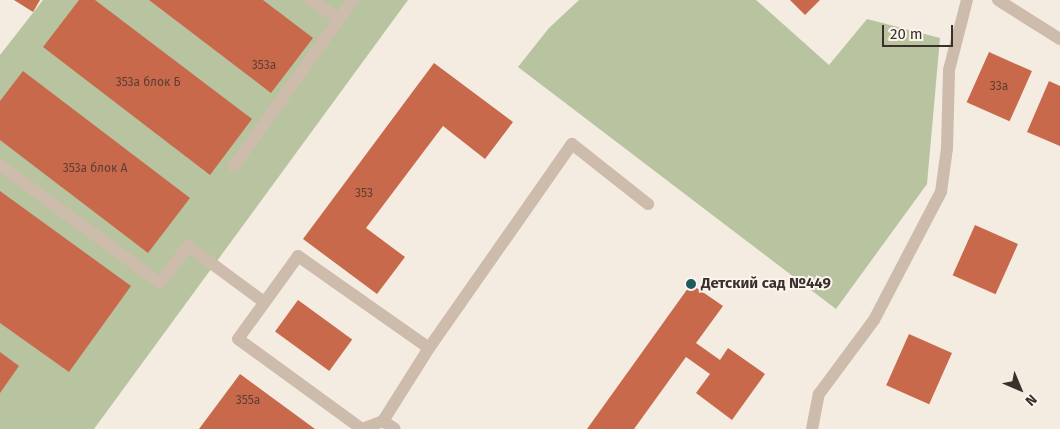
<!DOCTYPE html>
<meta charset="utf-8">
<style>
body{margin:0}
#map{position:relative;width:1060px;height:429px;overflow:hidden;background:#f4ebe1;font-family:"Fira Sans",sans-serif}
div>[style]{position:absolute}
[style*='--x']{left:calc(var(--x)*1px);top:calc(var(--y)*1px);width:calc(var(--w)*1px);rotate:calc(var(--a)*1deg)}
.green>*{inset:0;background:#b8c4a0}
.building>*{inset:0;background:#c8694b;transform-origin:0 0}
.service>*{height:12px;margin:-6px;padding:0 6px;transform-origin:6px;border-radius:6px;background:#cdbbac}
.minor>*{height:12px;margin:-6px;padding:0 6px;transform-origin:6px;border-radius:6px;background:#cdbbac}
.dots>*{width:14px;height:14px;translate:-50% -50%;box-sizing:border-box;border:2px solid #fbf5ee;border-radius:50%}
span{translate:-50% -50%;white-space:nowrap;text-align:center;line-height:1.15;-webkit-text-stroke:4px #fbf5ee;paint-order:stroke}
.number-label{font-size:12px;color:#5e3e33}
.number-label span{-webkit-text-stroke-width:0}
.poi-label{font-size:15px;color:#3b302b;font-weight:700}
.left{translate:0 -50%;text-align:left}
.north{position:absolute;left:995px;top:364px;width:50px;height:50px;-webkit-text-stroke:4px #fbf5ee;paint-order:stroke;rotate:135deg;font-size:14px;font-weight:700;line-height:20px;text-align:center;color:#3b302b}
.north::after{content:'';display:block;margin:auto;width:18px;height:22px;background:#3b302b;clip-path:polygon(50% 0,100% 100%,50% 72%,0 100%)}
.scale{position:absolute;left:882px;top:25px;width:71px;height:22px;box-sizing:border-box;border:2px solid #3b302b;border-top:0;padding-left:6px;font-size:15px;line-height:18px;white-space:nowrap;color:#3b302b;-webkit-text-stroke:4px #fbf5ee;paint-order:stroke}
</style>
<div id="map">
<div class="green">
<i style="clip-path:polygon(43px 0,408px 0,94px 429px,0 429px,0 55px)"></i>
<i style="clip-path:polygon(579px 0,756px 0,829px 65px,867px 19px,940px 38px,927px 184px,836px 309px,518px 67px,549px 28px)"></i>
</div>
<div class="building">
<i style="clip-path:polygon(14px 0,40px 0,33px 12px)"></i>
<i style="clip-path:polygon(79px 0,95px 0,252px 119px,210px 175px,43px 47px)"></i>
<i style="clip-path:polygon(149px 0,263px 0,313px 38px,271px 93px)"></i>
<i style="clip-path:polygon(790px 0,820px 0,805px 15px)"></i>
<i style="left:989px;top:52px;width:47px;height:55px;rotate:24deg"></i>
<i style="clip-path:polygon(434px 63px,513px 122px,485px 159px,443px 126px,366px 228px,405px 257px,377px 294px,303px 239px)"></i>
<i style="clip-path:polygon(23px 71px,190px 198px,148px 253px,0 140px,0 101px)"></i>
<i style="clip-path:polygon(1049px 81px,1060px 86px,1060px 146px,1027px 132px)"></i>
<i style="clip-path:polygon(0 191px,131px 286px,69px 372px,0 323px)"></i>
<i style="left:975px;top:225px;width:47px;height:55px;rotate:24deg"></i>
<i style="clip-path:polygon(691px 284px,723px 306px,696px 343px,720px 360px,728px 348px,765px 374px,732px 420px,696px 393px,710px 374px,686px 357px,634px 429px,587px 429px)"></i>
<i style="left:298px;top:300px;width:67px;height:39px;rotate:36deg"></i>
<i style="left:909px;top:334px;width:47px;height:56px;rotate:24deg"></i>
<i style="clip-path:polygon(0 352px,19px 366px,0 393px)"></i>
<i style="clip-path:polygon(240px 374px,315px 429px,199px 429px)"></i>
</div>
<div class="service">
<i style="--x:311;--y:0;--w:34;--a:34"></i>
<i style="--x:0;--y:165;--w:199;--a:36.4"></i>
<i style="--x:160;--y:283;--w:46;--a:-52.9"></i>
<i style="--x:188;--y:246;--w:94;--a:36.4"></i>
<i style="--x:234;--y:166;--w:204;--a:-54.4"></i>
<i style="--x:429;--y:348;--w:249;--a:-55"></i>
<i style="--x:572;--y:144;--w:97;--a:38.3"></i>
<i style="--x:383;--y:421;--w:14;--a:34"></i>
<i style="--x:362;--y:429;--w:153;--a:-144"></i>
<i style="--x:238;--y:339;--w:102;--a:-54.1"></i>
<i style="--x:298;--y:256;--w:160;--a:35.1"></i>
<i style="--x:429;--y:348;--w:86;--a:122.2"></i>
<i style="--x:383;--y:421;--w:22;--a:159"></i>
</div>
<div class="minor">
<i style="--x:998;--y:0;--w:73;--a:32.2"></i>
<i style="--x:812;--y:429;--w:36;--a:-79"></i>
<i style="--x:819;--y:394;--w:92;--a:-53.4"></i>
<i style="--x:874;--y:320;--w:144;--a:-62.4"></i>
<i style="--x:941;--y:192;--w:44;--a:-82.2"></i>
<i style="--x:947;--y:148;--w:78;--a:-88.5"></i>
<i style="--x:949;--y:70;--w:72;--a:-75.6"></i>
</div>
<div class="dots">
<i style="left:691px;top:284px;background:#1f5a5e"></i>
</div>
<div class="number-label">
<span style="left:264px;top:66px">353а</span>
<span style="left:148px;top:83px">353а блок Б</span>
<span style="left:999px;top:87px">33а</span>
<span style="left:95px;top:169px">353а блок А</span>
<span style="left:364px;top:194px">353</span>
<span style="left:248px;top:401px">355a</span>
</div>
<div class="poi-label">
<span class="left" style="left:701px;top:284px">Детский сад №449</span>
</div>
<div class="north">N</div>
<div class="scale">20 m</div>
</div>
